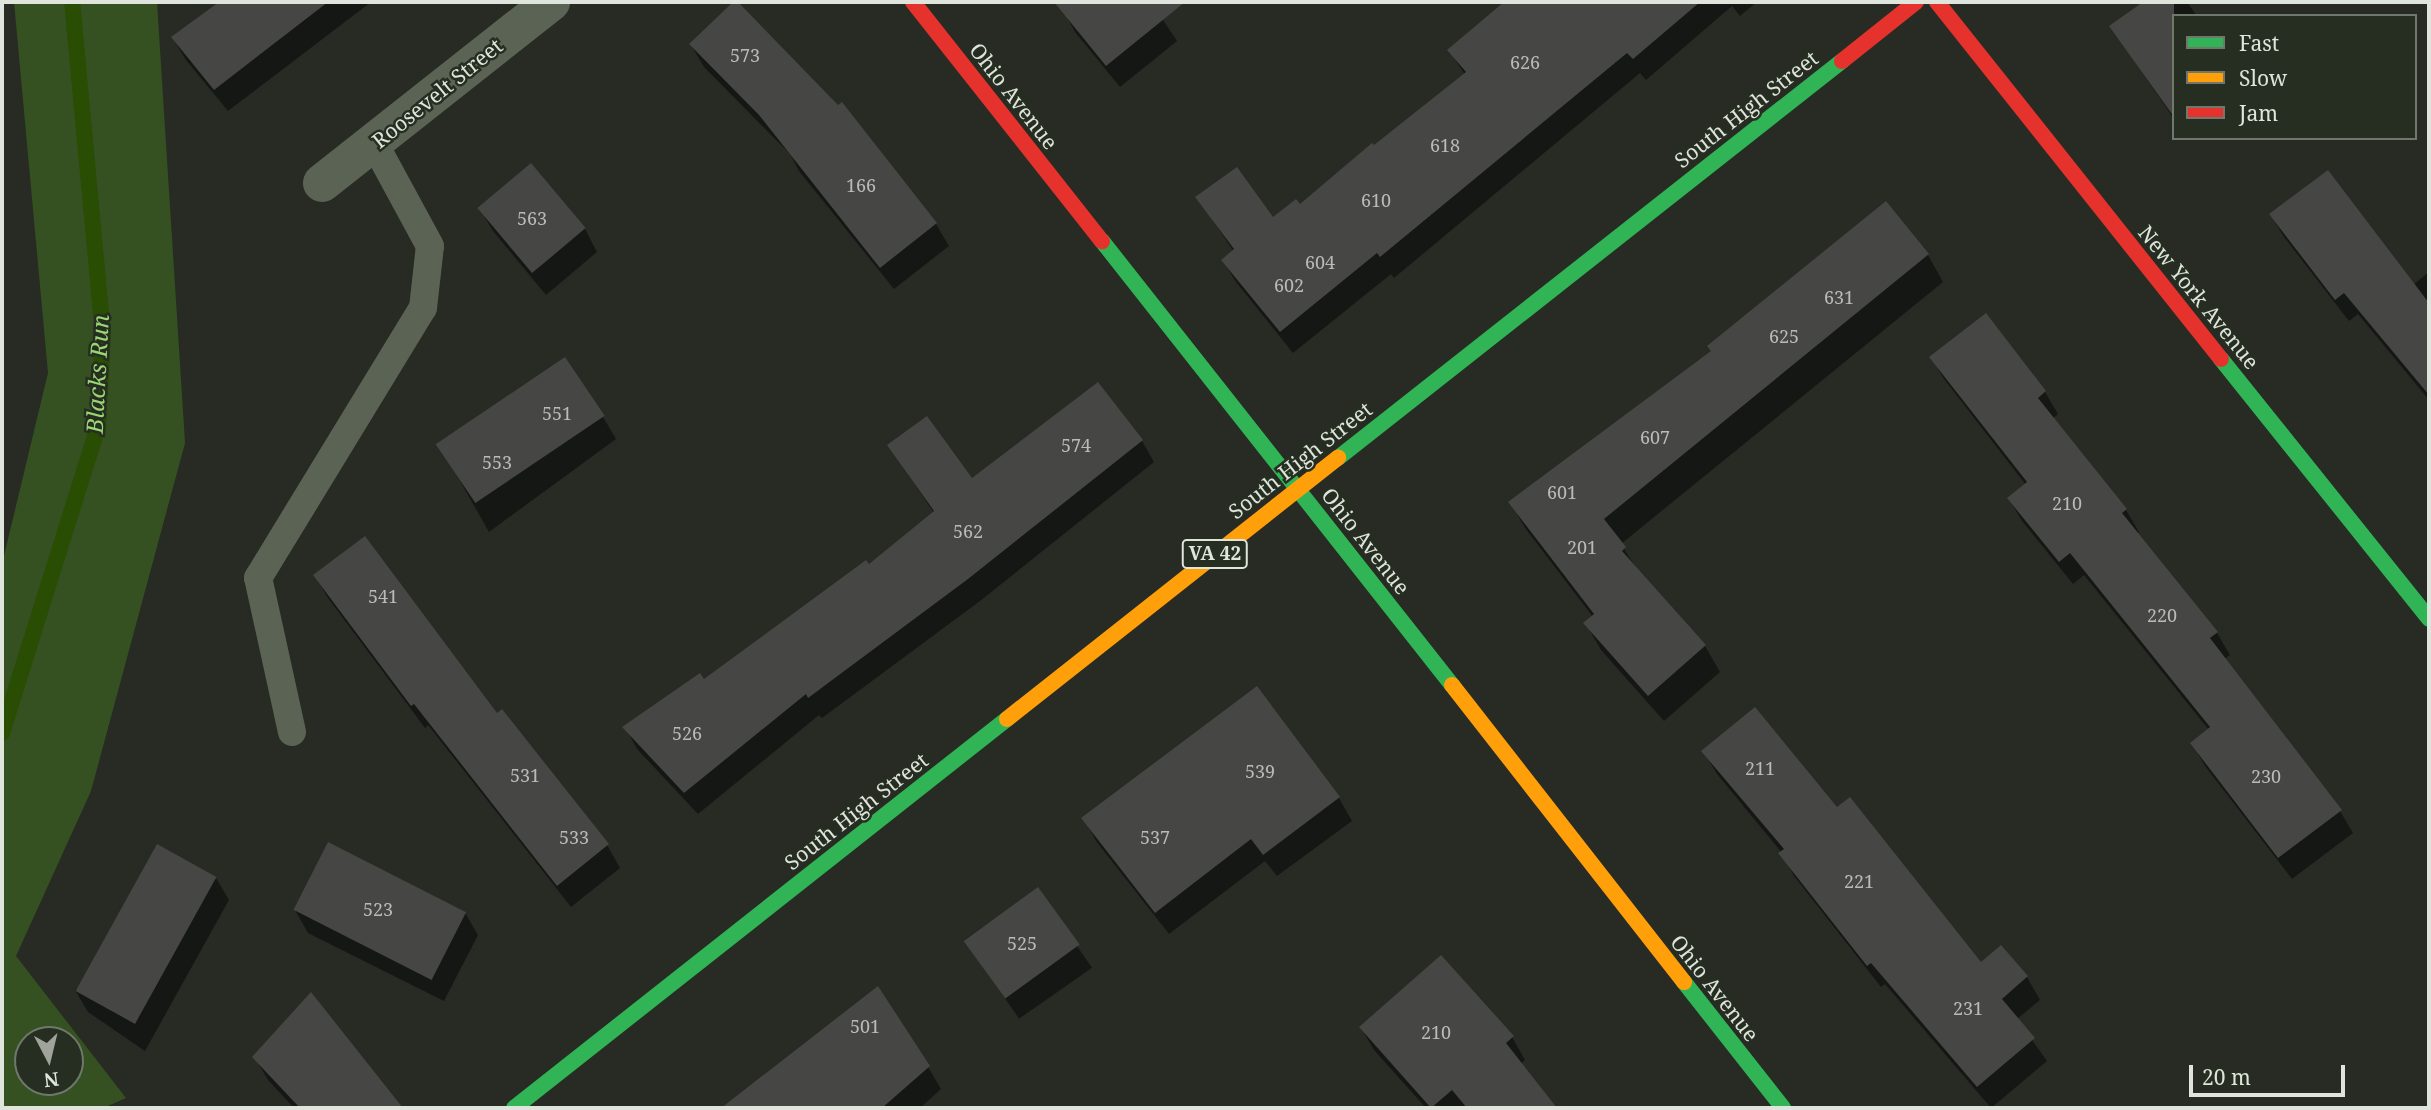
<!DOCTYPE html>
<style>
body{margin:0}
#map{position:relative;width:2431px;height:1110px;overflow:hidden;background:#272b24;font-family:"Noto Serif",serif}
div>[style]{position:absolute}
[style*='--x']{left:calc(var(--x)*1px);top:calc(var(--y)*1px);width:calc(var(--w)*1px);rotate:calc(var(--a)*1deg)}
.green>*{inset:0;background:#355121}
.shadow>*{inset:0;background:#0007;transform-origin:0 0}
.stream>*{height:16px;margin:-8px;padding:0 8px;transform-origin:8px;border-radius:8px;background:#284d03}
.building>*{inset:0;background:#464645;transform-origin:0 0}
.lane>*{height:28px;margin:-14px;padding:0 14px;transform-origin:14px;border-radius:14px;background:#5b6454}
.street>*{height:38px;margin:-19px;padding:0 19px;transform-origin:19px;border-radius:19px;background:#5b6454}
.fast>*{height:16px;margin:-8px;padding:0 8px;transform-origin:8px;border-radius:8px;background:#30b455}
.slow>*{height:16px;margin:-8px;padding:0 8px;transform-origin:8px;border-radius:8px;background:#ff9f0a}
.jam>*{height:16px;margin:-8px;padding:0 8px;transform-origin:8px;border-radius:8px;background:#e5322d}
span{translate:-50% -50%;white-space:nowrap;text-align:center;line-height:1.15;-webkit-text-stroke:5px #262e21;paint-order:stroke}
.number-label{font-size:18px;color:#b9bcb6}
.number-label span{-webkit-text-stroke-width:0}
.shield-label span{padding:2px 5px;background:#262e21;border:2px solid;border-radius:5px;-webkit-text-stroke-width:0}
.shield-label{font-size:19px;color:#dfe4dc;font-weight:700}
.street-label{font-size:21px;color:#dfe4dc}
.water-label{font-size:23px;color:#9bd675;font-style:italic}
.frame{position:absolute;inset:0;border:4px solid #dfe4dc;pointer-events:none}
.legend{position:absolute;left:2172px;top:14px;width:245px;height:126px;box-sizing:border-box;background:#262e21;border:2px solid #70776c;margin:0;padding:9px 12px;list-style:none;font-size:21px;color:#dfe4dc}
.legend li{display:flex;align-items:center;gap:14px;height:35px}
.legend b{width:35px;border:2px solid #70776c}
.north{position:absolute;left:14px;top:1026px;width:70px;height:70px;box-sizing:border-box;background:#262e21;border:2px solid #70776c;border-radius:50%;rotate:173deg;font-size:19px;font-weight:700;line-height:28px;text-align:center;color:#dfe4dc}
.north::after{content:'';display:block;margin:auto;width:24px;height:32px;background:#9fa39c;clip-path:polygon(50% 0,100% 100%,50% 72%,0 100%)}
.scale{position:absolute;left:2189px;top:1065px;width:156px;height:32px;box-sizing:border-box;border:4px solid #dfe4dc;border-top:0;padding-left:9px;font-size:21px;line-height:24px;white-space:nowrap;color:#dfe4dc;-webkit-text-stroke:5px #262e21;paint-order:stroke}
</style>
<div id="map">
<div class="green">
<i style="clip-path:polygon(evenodd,14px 2px,157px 2px,185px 443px,91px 791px,16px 956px,126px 1098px,103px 1108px,2px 1108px,2px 564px,48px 373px,14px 2px,28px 1040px,70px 1040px,70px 1082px,28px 1082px,28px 1040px)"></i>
</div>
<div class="shadow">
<i style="clip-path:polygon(222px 2px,371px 2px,228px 111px,186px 60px,173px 38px)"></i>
<i style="clip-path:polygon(736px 2px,838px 107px,936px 224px,949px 246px,894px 289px,799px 171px,790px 154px,704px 67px,691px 45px)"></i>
<i style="clip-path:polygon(1072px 2px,1151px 2px,1177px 41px,1120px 87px,1075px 32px,1063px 10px)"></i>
<i style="clip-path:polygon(1506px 2px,1757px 2px,1740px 16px,1732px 6px,1646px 80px,1640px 73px,1394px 278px,1391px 274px,1293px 353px,1236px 282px,1223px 261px,1234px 252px,1198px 198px,1273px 220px,1300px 207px,1465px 75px,1449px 50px)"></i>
<i style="clip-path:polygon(2146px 2px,2187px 2px,2197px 16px,2174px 16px,2174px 119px,2111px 27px)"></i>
<i style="clip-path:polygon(1886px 204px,1928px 255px,1943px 282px,1621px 544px,1638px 571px,1705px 646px,1720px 672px,1664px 721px,1601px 650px,1586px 624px,1593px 617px,1525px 528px,1510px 502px,1712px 352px)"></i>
<i style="clip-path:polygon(480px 209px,585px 229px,597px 252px,546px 295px,493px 231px)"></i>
<i style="clip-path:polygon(2271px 215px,2413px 285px,2429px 272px,2429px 400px,2358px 314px,2349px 321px,2284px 237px)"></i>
<i style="clip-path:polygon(1986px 315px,2045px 392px,2058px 414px,2052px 419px,2126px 510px,2139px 532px,2137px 534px,2217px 633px,2230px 655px,2224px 659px,2340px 811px,2353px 833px,2292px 879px,2205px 766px,2192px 743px,2209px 730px,2084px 575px,2073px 584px,2022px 521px,2009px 499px,2026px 485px,1944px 379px,1931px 357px)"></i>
<i style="clip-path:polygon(603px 417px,616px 439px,489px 532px,442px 449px)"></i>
<i style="clip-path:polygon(1142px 441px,1154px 462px,980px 601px,822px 718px,819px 715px,698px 814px,637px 749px,625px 727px,704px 682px,869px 567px,934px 513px,889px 446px,972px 481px)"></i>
<i style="clip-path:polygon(315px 576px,496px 716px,607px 845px,620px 868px,571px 907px,428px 725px,425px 728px,328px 598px)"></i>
<i style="clip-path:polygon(1256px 689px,1339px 798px,1352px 821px,1277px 876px,1265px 861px,1169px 934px,1096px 841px,1084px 818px)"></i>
<i style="clip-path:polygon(1704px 752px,1837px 809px,1981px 964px,2001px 947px,2027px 977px,2040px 1000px,2017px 1019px,2047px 1061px,1991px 1108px,1885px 984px,1881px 987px,1794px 876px,1782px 853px,1717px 774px)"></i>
<i style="clip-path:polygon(216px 878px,229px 900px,145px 1051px,88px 1012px,75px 990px)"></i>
<i style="left:1037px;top:889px;width:96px;height:89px;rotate:55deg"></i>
<i style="clip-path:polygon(295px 910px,465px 913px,478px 935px,444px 1001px,308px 933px)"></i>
<i style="clip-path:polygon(1361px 1028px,1512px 1037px,1525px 1060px,1520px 1064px,1555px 1108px,1426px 1108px,1374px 1050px)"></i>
<i style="clip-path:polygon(255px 1058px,388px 1092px,398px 1108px,294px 1108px,268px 1080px)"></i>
<i style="clip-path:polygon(928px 1067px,941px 1089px,920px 1108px,726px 1107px)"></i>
</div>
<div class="stream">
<i style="--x:2;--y:733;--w:321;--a:-72.6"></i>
<i style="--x:98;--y:427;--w:92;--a:-86.9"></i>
<i style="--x:103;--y:335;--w:334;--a:-95.3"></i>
</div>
<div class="building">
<i style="clip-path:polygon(219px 2px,328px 2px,214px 90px,171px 37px)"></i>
<i style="clip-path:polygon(733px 2px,738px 2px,838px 105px,842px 102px,937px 223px,880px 268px,759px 115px,689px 44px)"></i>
<i style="clip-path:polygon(1054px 2px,1185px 2px,1106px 66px)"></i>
<i style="clip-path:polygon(1504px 2px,1700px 2px,1633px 59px,1627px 53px,1380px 257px,1377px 253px,1280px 332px,1221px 260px,1234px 249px,1195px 197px,1237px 167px,1273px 217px,1296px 199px,1300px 204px,1372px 143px,1374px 145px,1466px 72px,1447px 50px)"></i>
<i style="clip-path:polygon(2143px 2px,2174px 2px,2174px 117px,2109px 26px)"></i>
<i style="left:531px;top:163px;width:85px;height:70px;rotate:50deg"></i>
<i style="clip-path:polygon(2328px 170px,2429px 303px,2429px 395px,2344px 293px,2335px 300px,2269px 214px)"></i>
<i style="clip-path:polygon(1886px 201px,1929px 254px,1604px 519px,1626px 547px,1622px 551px,1706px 645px,1648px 696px,1583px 623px,1594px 614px,1508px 502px,1711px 351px,1707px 346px)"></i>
<i style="clip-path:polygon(1986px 313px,2046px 391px,2038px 398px,2127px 509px,2122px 513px,2218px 632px,2210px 638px,2342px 810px,2278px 858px,2190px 743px,2210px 727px,2070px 553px,2059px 562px,2007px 498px,2027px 482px,1929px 357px)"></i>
<i style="left:565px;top:357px;width:71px;height:156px;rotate:56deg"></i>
<i style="clip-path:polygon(1098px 382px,1143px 440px,968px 579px,808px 698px,806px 694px,684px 793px,622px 727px,700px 673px,704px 679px,866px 560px,869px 564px,934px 511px,887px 445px,927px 416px,972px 478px)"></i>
<i style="clip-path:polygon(365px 536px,497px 713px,502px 709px,609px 844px,557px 886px,414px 704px,411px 706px,313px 575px)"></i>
<i style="clip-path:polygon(1257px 686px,1340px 797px,1263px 855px,1251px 839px,1155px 913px,1081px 818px)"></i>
<i style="clip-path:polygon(1755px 707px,1837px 807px,1850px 797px,1981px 962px,2001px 945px,2028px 976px,2002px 999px,2035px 1038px,1977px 1087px,1871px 963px,1867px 966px,1778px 853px,1784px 849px,1701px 751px)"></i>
<i style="left:328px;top:842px;width:155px;height:76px;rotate:27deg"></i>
<i style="left:157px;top:844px;width:68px;height:168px;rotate:29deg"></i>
<i style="left:1038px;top:887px;width:71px;height:92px;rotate:54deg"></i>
<i style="clip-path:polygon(1441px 955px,1514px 1036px,1506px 1043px,1557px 1108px,1467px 1108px,1452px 1090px,1431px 1108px,1359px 1027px)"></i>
<i style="clip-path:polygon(878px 986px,930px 1066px,882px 1108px,721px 1108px)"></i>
<i style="clip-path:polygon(311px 992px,403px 1108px,300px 1108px,252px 1057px)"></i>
</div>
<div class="lane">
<i style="--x:292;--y:732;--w:158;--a:-102.4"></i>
<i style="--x:258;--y:578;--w:316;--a:-58.6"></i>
<i style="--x:423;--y:308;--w:62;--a:-83.6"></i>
<i style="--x:430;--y:246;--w:117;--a:-118.5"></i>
</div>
<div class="street">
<i style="--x:322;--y:183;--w:292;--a:-38.3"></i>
</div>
<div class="fast">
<i style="--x:1102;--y:241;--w:565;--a:51.75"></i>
<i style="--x:2221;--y:359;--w:333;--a:51.3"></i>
<i style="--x:1338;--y:458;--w:642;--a:-38.23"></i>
<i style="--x:1684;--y:982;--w:160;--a:51.8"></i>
<i style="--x:514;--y:1108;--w:628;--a:-38.28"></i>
</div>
<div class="slow">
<i style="--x:1452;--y:685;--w:377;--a:52"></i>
<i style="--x:1007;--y:719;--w:422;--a:-38.3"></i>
</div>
<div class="jam">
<i style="--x:913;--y:2;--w:305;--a:51.7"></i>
<i style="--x:1937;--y:2;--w:456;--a:51.5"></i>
<i style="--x:1842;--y:61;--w:95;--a:-38.6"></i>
</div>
<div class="number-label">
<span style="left:745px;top:55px">573</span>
<span style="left:1525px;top:62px">626</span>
<span style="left:1445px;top:145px">618</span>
<span style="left:861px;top:185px">166</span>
<span style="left:1376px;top:200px">610</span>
<span style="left:532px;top:218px">563</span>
<span style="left:1320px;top:262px">604</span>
<span style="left:1289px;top:285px">602</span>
<span style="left:1839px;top:297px">631</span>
<span style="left:1784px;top:336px">625</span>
<span style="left:557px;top:413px">551</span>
<span style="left:1655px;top:437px">607</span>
<span style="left:1076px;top:445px">574</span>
<span style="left:497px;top:462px">553</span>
<span style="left:1562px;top:492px">601</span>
<span style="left:2067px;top:503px">210</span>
<span style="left:968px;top:531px">562</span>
<span style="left:1582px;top:547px">201</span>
<span style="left:383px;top:596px">541</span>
<span style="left:2162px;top:615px">220</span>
<span style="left:687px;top:733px">526</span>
<span style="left:1760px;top:768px">211</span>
<span style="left:1260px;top:771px">539</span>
<span style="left:525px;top:775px">531</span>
<span style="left:2266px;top:776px">230</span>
<span style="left:574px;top:837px">533</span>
<span style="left:1155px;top:837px">537</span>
<span style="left:1859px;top:881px">221</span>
<span style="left:378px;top:909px">523</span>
<span style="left:1022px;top:943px">525</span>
<span style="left:1968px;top:1008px">231</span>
<span style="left:865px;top:1026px">501</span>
<span style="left:1436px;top:1032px">210</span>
</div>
<div class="shield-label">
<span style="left:1215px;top:554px">VA 42</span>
</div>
<div class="street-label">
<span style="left:437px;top:93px;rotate:-39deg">Roosevelt Street</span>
<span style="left:1014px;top:96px;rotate:52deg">Ohio Avenue</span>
<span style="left:1746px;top:109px;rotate:-38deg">South High Street</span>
<span style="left:2199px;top:297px;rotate:51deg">New York Avenue</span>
<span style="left:1300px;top:460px;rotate:-38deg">South High Street</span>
<span style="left:1366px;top:541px;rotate:52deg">Ohio Avenue</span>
<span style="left:856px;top:811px;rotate:-38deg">South High Street</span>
<span style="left:1715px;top:988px;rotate:52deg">Ohio Avenue</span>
</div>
<div class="water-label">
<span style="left:97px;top:374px;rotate:-87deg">Blacks Run</span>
</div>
<div class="frame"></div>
<ul class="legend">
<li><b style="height:9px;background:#30b455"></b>Fast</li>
<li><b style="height:9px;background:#ff9f0a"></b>Slow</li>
<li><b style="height:9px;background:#e5322d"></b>Jam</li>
</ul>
<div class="north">N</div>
<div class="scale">20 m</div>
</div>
